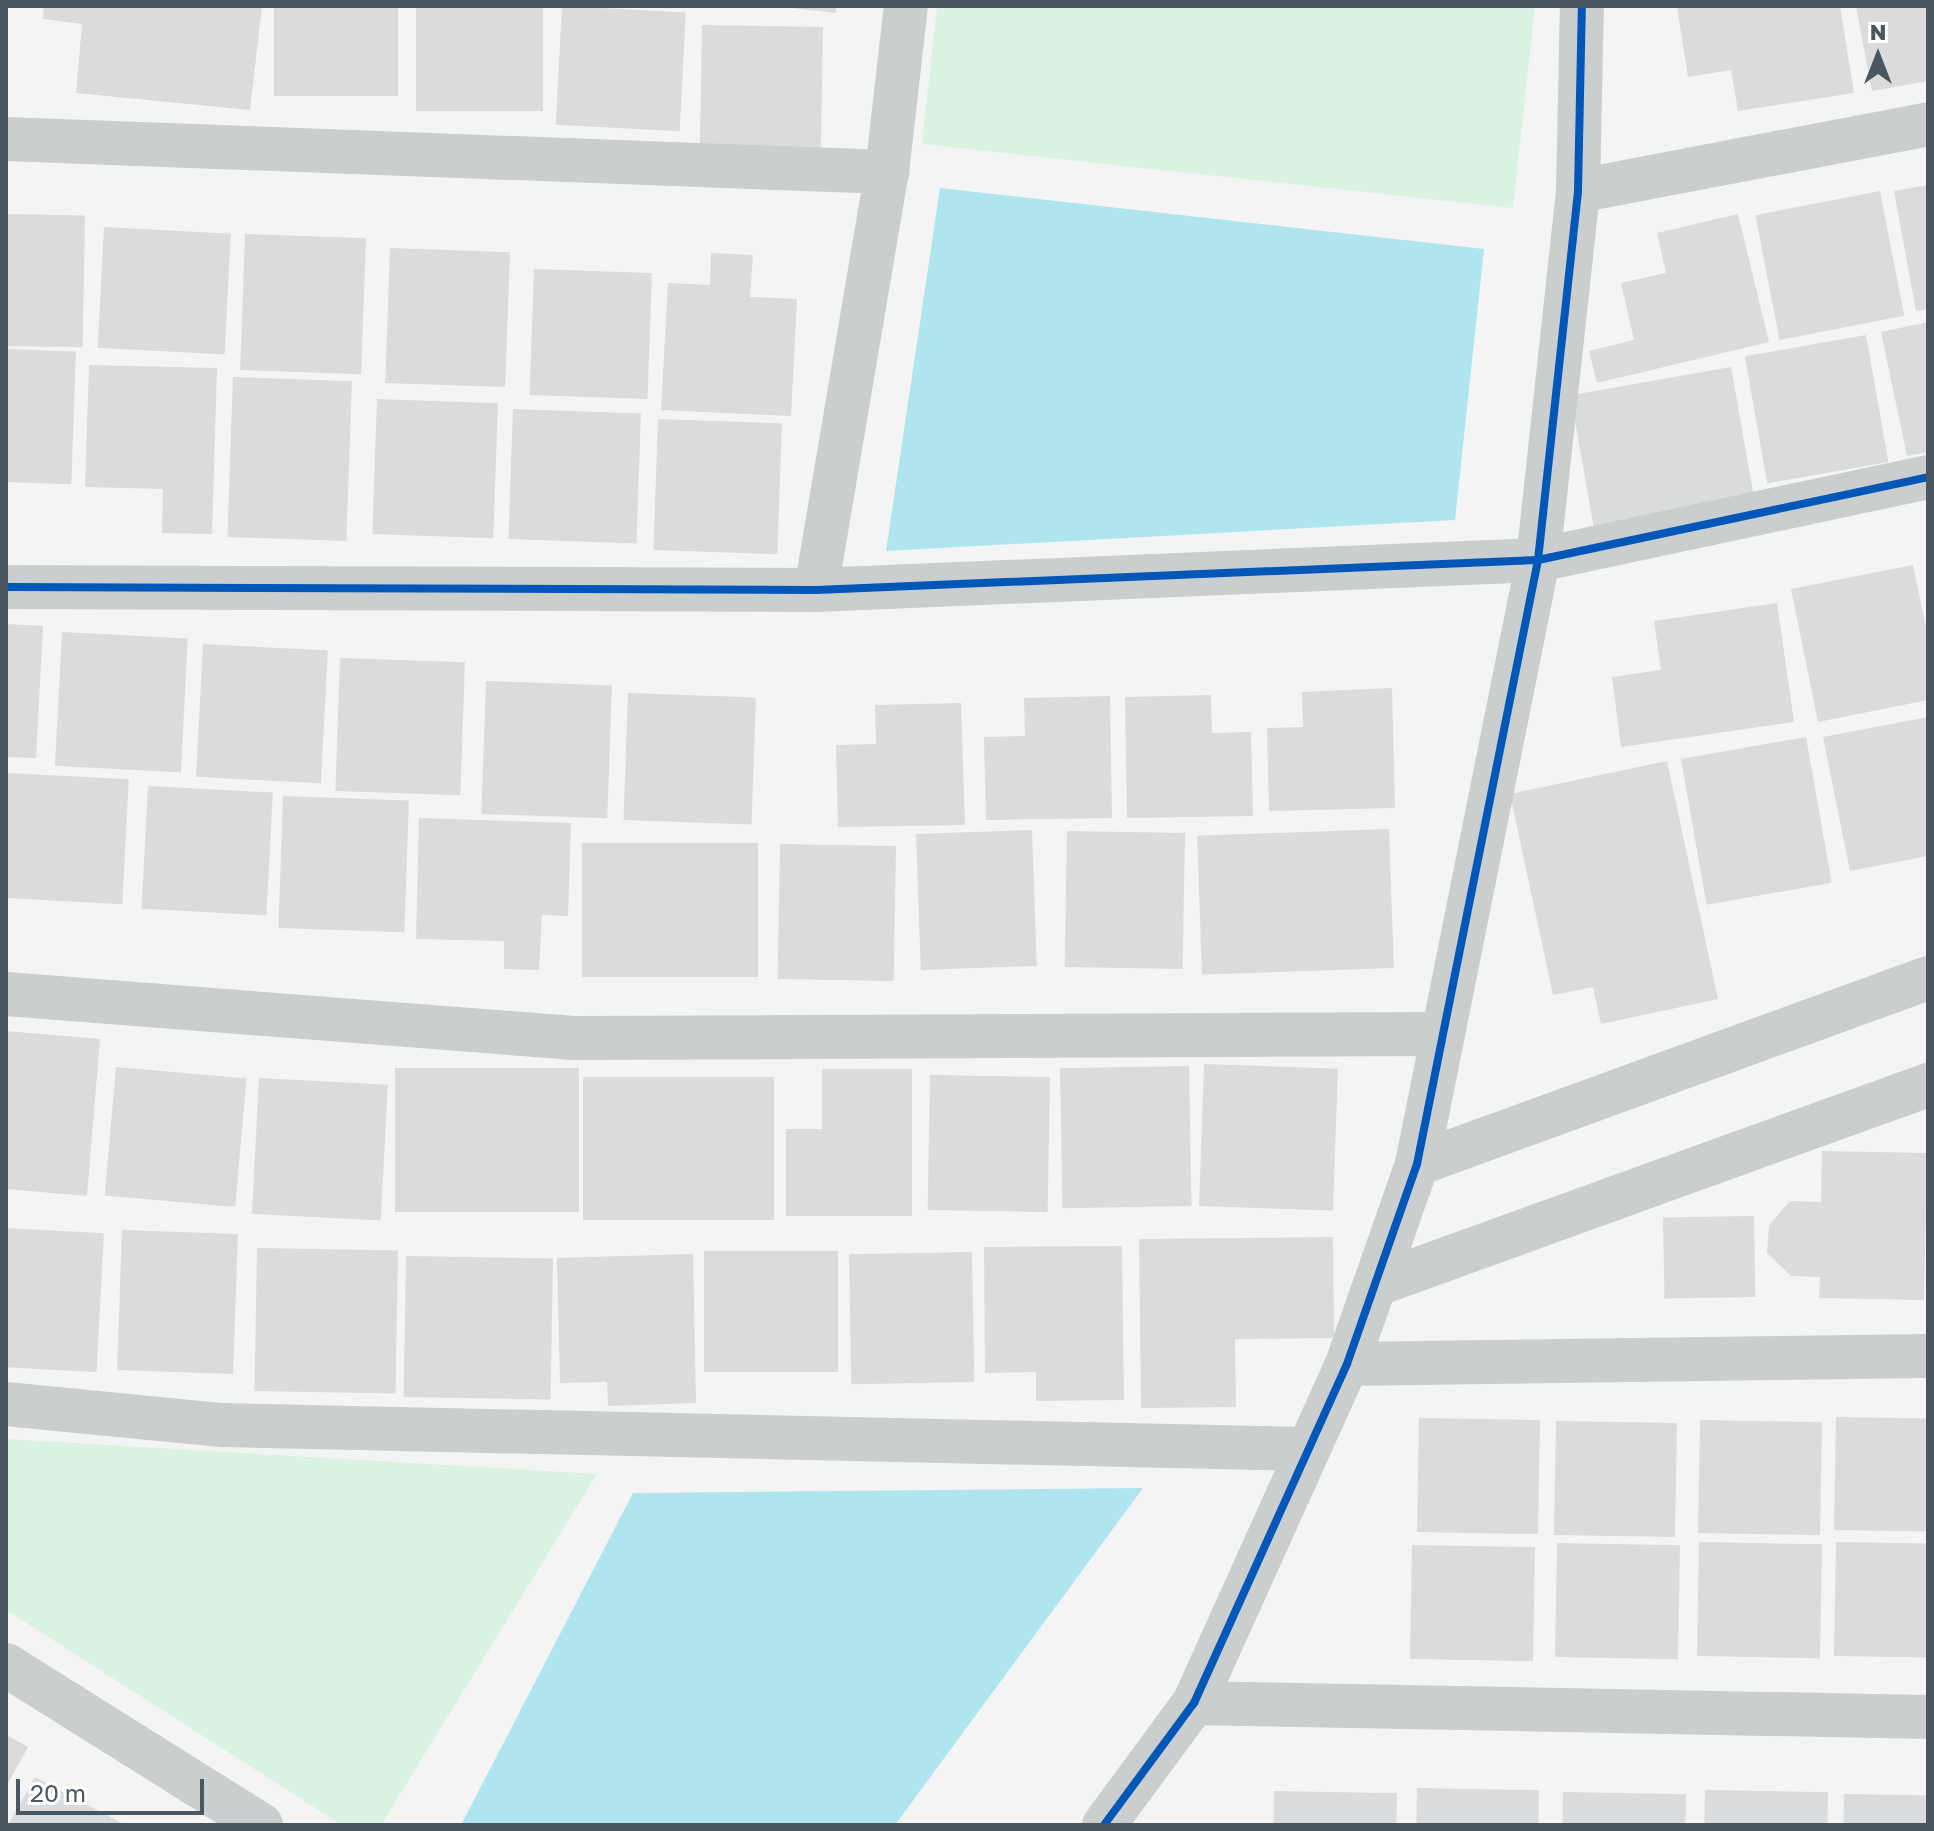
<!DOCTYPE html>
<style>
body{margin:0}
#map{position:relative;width:1934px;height:1831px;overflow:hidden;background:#f4f4f4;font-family:"Golos Text",sans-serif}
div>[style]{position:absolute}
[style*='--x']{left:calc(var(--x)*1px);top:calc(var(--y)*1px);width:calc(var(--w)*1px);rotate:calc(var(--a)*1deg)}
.green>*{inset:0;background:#d9f2e1}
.water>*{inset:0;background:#aee5ef}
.building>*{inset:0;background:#dadbdc;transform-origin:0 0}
.minor>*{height:44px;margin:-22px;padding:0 22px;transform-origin:22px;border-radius:22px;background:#cbcecf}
.cycleway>*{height:8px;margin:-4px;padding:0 4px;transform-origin:4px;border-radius:4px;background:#0057b8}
span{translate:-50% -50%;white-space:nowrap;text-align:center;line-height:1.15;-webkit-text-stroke:6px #fff;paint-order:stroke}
.frame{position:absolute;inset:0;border:8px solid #4a5760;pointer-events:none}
.north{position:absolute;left:1838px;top:16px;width:80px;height:80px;-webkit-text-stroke:6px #fff;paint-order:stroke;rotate:0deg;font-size:22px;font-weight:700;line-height:32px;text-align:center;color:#4a5760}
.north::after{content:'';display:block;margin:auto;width:28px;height:36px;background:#4a5760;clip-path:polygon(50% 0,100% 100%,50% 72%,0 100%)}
.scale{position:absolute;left:16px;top:1779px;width:188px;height:36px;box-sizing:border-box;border:4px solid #4a5760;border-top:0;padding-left:10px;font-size:24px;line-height:28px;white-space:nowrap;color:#4a5760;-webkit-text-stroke:6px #fff;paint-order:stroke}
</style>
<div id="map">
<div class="green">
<i style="clip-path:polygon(937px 6px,1535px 6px,1513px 208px,922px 144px)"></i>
<i style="clip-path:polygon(6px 1439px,597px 1474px,381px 1825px,342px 1825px,6px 1610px)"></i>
</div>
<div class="water">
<i style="clip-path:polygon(940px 188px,1484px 249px,1455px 520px,886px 551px)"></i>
<i style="clip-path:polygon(1143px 1488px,895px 1825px,461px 1825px,633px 1493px)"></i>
</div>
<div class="building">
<i style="clip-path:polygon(44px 6px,262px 6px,250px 110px,76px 93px,82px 24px,43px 19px)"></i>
<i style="left:274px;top:6px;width:124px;height:90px"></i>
<i style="left:416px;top:6px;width:127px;height:105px"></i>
<i style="left:562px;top:6px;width:124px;height:119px;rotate:3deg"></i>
<i style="clip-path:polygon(771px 6px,836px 6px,836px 13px)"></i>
<i style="clip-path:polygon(1677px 6px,1840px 6px,1854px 93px,1738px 111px,1731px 70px,1688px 77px)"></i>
<i style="clip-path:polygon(1856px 6px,1928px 6px,1928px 81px,1872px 91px)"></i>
<i style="left:702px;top:25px;width:121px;height:123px;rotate:1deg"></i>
<i style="clip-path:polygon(1928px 185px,1928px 309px,1916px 311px,1894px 191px)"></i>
<i style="left:1880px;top:191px;width:127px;height:127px;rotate:79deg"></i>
<i style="left:6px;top:214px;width:79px;height:132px;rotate:1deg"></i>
<i style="clip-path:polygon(1738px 214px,1769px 342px,1597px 383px,1589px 351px,1634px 340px,1621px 283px,1666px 273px,1657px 233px)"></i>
<i style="left:104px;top:227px;width:127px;height:121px;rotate:3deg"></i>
<i style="left:245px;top:234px;width:121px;height:136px;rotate:2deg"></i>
<i style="left:390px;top:248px;width:120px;height:135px;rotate:2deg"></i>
<i style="clip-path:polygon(711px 253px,753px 255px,750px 297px,797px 299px,791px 416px,661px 410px,668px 283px,710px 285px)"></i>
<i style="left:534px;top:269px;width:118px;height:126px;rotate:2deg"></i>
<i style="clip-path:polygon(1928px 322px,1928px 452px,1907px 456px,1881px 332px)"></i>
<i style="left:1866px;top:335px;width:129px;height:123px;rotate:80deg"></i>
<i style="left:6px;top:349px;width:70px;height:133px;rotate:2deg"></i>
<i style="clip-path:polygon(89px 365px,217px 368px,212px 534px,162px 533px,163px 489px,85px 487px)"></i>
<i style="left:1731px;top:367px;width:137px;height:163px;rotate:80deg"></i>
<i style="left:233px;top:377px;width:119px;height:160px;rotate:2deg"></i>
<i style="left:377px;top:399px;width:121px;height:135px;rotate:2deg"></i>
<i style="left:513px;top:409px;width:128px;height:130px;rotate:2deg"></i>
<i style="left:658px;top:419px;width:124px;height:131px;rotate:2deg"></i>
<i style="clip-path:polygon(1913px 565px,1928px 637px,1928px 700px,1818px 722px,1791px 589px)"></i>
<i style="clip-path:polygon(1777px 603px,1794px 722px,1621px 747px,1612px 677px,1661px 670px,1654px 621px)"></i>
<i style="clip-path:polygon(6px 624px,43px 626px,36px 758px,6px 757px)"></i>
<i style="left:62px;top:632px;width:126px;height:134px;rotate:3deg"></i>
<i style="left:203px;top:644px;width:125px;height:133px;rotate:3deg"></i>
<i style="left:340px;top:658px;width:125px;height:133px;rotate:2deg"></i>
<i style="left:486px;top:681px;width:126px;height:133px;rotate:2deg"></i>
<i style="clip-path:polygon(1392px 688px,1395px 808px,1269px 811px,1267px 728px,1303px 727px,1302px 692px)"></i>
<i style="left:628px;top:693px;width:128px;height:127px;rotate:2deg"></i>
<i style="clip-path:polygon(1211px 695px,1212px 733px,1251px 732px,1253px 816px,1127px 818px,1125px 697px)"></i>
<i style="clip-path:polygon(1110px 696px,1112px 818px,986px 820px,984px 737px,1025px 736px,1024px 698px)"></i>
<i style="clip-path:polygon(961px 703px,965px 825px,838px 827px,836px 745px,876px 744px,875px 705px)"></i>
<i style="clip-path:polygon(1928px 717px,1928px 856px,1850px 871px,1823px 737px)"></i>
<i style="left:1806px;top:737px;width:148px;height:127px;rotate:80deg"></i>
<i style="clip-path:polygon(1667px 761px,1718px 999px,1601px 1024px,1593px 987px,1553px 995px,1510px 794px)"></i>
<i style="left:8px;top:773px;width:121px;height:125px;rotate:3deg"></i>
<i style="left:148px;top:786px;width:125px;height:123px;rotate:3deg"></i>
<i style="left:283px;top:796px;width:126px;height:132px;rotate:2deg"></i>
<i style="clip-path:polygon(419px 818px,571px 823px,568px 916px,542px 915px,539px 970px,504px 969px,504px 941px,416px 939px)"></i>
<i style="left:1389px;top:829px;width:139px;height:192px;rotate:88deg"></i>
<i style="left:1032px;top:830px;width:136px;height:116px;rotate:88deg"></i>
<i style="left:1067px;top:831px;width:118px;height:136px;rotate:1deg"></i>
<i style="left:582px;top:843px;width:176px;height:134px"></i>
<i style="left:780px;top:844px;width:116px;height:135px;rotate:1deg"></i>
<i style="clip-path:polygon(6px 1031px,100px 1039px,87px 1196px,6px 1189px)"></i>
<i style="left:1204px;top:1064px;width:134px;height:142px;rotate:2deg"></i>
<i style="left:1189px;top:1066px;width:140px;height:129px;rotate:89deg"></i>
<i style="left:116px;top:1067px;width:131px;height:129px;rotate:5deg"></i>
<i style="left:395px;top:1068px;width:184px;height:144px"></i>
<i style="clip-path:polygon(822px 1069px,912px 1069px,912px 1216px,786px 1216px,786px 1129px,822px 1129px)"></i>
<i style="left:930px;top:1075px;width:120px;height:135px;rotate:1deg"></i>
<i style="left:583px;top:1077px;width:191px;height:143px"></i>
<i style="left:259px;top:1078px;width:129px;height:136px;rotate:3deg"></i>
<i style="clip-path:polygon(1822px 1151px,1927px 1153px,1924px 1300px,1819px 1298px,1820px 1277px,1791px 1276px,1767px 1253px,1769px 1225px,1790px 1201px,1821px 1202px)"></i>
<i style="left:1754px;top:1216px;width:81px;height:91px;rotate:89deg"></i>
<i style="left:6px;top:1228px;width:98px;height:139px;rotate:3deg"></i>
<i style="left:122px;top:1230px;width:116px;height:140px;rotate:2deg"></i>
<i style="clip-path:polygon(1333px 1237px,1334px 1338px,1235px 1339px,1236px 1407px,1141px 1408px,1139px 1239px)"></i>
<i style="clip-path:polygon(1122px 1246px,1124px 1400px,1036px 1401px,1036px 1372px,985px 1373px,984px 1247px)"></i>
<i style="left:257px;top:1248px;width:141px;height:143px;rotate:1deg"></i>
<i style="left:838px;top:1251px;width:121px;height:134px;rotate:90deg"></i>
<i style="left:972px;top:1252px;width:130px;height:123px;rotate:89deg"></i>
<i style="clip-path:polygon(693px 1254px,696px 1403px,608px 1406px,607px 1382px,560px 1383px,557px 1258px)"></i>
<i style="left:406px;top:1256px;width:147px;height:141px;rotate:1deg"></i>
<i style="left:1836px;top:1417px;width:92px;height:113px;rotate:1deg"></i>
<i style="left:1419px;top:1418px;width:121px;height:114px;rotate:1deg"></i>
<i style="left:1700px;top:1420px;width:122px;height:113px;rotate:1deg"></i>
<i style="left:1556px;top:1421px;width:121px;height:114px;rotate:1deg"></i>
<i style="left:1699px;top:1542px;width:123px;height:114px;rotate:1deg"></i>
<i style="left:1836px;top:1542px;width:92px;height:114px;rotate:1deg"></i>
<i style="left:1557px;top:1543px;width:123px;height:114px;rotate:1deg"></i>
<i style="left:1412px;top:1545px;width:123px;height:114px;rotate:1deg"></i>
<i style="clip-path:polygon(6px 1735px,28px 1747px,6px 1787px)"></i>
<i style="clip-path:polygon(35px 1777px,125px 1825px,8px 1825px)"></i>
<i style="left:1417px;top:1788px;width:122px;height:37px;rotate:1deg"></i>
<i style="left:1705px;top:1790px;width:123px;height:35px;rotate:1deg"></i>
<i style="left:1274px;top:1791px;width:123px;height:34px;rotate:1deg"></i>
<i style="left:1563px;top:1792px;width:123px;height:33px;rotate:1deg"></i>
<i style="left:1844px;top:1794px;width:84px;height:31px;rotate:1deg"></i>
</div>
<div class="minor">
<i style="--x:6;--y:139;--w:882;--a:2.15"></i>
<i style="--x:1578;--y:191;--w:356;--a:-10.8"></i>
<i style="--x:6;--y:587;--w:810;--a:0.21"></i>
<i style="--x:816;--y:590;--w:723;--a:-2.38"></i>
<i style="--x:1538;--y:560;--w:399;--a:-12"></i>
<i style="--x:816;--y:590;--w:424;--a:-80.4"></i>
<i style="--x:887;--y:172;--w:167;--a:-83.5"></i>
<i style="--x:6;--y:994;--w:570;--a:4.43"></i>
<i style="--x:574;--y:1038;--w:869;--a:-0.26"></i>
<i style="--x:1417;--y:1164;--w:544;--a:-20"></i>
<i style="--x:1380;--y:1283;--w:583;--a:-19.87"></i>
<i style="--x:1347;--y:1364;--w:581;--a:-0.79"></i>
<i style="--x:6;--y:1404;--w:217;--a:5.6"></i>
<i style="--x:222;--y:1425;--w:1083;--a:1.27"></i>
<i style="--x:6;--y:1665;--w:301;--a:32.1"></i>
<i style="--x:1194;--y:1703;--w:734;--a:1.09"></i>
<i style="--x:1104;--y:1825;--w:152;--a:-53.6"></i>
<i style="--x:1194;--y:1703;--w:372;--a:-65.7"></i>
<i style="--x:1347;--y:1364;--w:212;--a:-70.7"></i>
<i style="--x:1417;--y:1164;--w:616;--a:-78.67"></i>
<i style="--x:1538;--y:560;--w:371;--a:-83.8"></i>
<i style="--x:1578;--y:191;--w:185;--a:-88.8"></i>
</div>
<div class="cycleway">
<i style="--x:6;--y:587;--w:810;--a:0.21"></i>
<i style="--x:816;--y:590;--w:723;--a:-2.38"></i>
<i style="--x:1538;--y:560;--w:399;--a:-12"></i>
<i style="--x:1104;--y:1825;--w:152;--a:-53.6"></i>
<i style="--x:1194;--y:1703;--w:372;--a:-65.7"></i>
<i style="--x:1347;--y:1364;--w:212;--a:-70.7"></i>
<i style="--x:1417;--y:1164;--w:616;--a:-78.67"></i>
<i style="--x:1538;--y:560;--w:371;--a:-83.8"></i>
<i style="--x:1578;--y:191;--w:185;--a:-88.8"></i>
</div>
<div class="frame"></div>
<div class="north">N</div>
<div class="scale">20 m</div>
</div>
